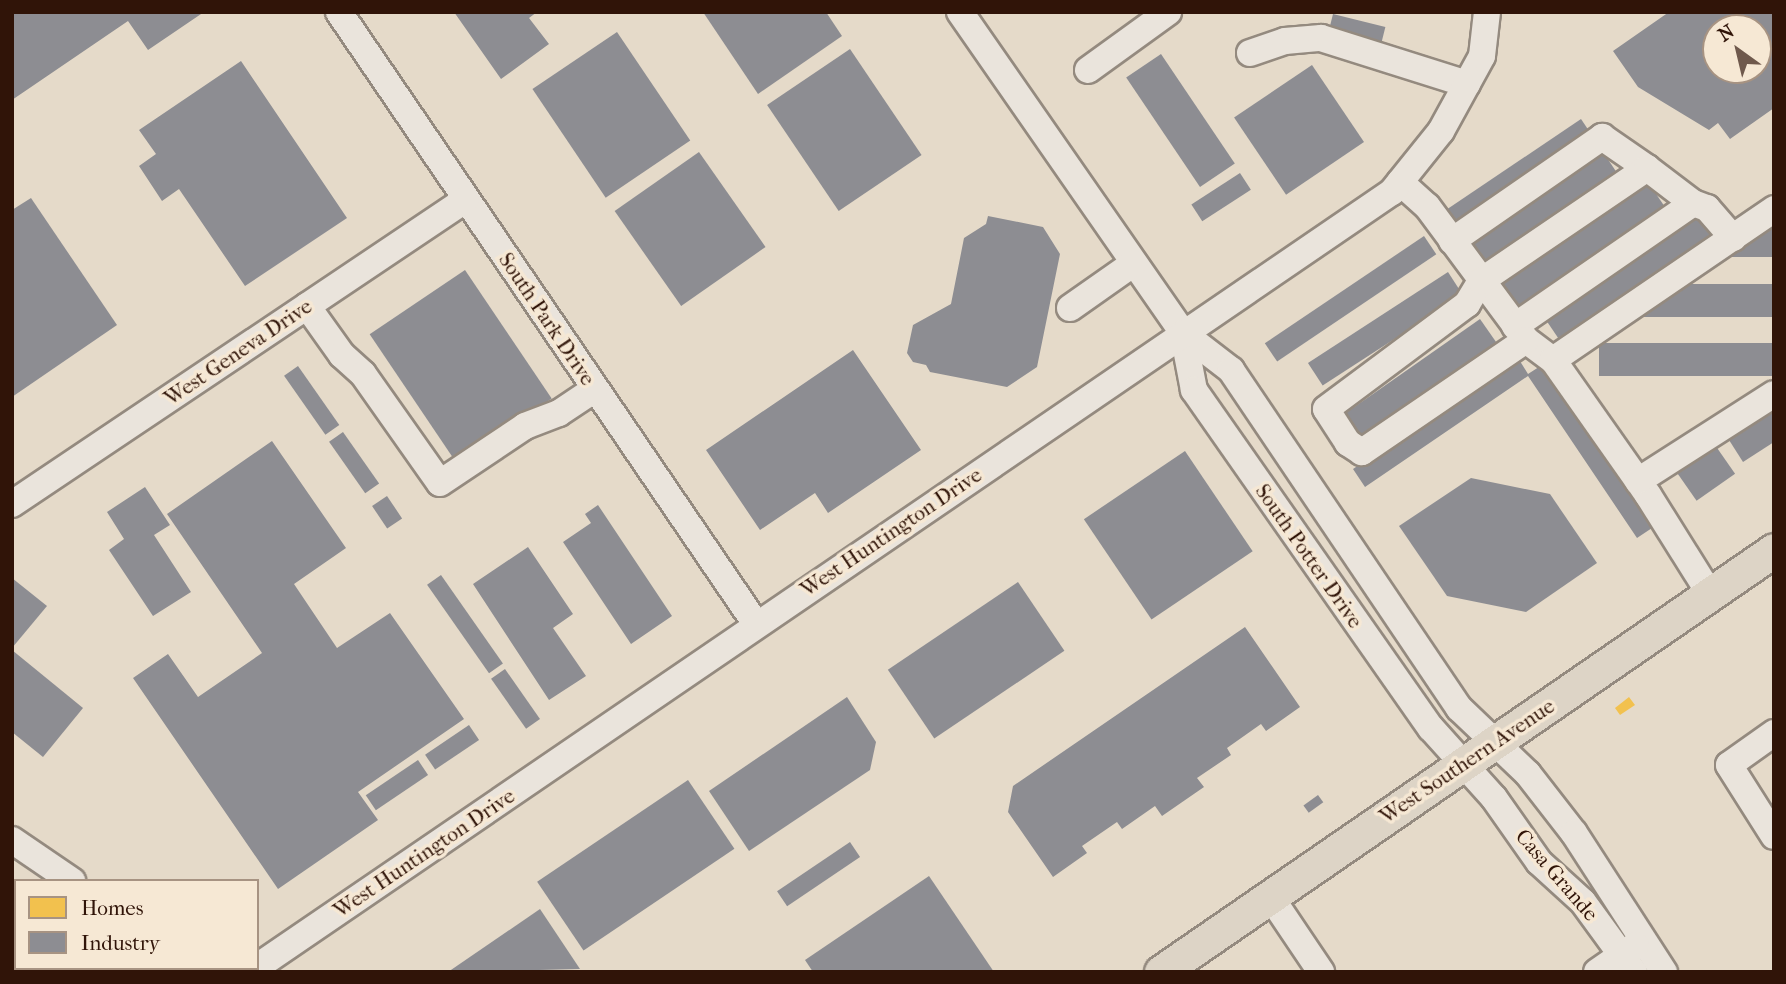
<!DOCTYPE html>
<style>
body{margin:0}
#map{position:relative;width:1786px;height:984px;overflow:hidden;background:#e5dac9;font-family:"IM FELL French Canon",serif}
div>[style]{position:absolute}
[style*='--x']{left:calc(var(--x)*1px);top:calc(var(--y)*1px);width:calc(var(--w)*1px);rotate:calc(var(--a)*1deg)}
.homes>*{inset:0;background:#f2c14e}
.industry>*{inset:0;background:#8d8d92;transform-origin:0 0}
.roads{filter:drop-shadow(2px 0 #948a7f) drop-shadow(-2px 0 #948a7f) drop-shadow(0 2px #948a7f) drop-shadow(0 -2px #948a7f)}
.minor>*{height:26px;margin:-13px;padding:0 13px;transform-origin:13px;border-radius:13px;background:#eae4dc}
.major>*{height:33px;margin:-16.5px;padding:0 16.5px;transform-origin:16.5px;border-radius:16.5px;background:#ddd4c6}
span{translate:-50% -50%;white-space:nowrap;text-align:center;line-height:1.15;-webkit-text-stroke:7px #f6e8d4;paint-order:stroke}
.street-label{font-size:21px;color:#301408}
.frame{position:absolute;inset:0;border:14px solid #301408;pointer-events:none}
.legend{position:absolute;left:14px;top:879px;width:245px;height:91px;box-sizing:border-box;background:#f6e8d4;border:2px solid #a79382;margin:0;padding:9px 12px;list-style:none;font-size:21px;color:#301408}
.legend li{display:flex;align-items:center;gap:14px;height:35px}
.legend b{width:35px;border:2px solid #a79382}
.north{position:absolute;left:1702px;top:14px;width:70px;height:70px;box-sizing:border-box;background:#f6e8d4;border:2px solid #a79382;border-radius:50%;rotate:326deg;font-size:19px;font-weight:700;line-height:28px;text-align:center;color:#301408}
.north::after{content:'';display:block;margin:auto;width:24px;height:32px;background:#6f594c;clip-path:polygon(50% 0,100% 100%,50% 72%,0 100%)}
</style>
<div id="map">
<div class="homes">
<i style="clip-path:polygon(1629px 697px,1635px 705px,1620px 715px,1615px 708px)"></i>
</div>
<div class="industry">
<i style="clip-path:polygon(12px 12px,204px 12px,148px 50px,128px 21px,12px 100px)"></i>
<i style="clip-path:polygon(454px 12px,537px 12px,529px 18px,549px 44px,501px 79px)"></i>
<i style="clip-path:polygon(703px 12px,826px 12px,842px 36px,758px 94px)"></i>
<i style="clip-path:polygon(evenodd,1669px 12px,1774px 12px,1774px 108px,1730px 139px,1718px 123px,1709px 130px,1638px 87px,1613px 51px,1669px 12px,1716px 28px,1758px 28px,1758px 70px,1716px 70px,1716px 28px)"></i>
<i style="left:1333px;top:14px;width:54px;height:18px;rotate:14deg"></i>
<i style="left:617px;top:32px;width:131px;height:102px;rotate:56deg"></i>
<i style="left:850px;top:49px;width:128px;height:100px;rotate:56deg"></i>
<i style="left:1161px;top:54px;width:132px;height:42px;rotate:56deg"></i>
<i style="clip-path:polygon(241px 61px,347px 218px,245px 286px,179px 189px,162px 201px,139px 166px,156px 154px,139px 130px)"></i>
<i style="left:1312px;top:65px;width:93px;height:94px;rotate:56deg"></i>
<i style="left:1581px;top:119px;width:22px;height:162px;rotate:56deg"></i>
<i style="left:699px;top:152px;width:116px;height:103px;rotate:55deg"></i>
<i style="left:1603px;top:152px;width:27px;height:161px;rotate:56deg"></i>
<i style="left:1240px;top:173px;width:20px;height:58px;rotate:57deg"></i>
<i style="left:1648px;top:182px;width:30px;height:182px;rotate:56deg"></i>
<i style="clip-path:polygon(31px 198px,117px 325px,12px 397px,12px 210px)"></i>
<i style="left:1694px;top:214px;width:32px;height:182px;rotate:56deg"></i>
<i style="clip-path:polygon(988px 216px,1043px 227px,1060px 254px,1037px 367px,1007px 387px,930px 372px,926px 365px,913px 362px,907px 353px,913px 325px,951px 304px,964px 238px,986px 224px)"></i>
<i style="left:1774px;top:224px;width:33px;height:243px;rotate:90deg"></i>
<i style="left:1424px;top:236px;width:22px;height:192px;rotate:56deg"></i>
<i style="left:465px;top:270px;width:155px;height:115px;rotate:56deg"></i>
<i style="left:1448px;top:272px;width:27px;height:167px;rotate:57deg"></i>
<i style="left:1774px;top:284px;width:33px;height:208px;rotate:90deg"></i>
<i style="left:1480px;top:319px;width:32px;height:166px;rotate:55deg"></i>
<i style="left:1774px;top:343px;width:33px;height:175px;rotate:90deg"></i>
<i style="clip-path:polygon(853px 350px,921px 450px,828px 513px,815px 493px,760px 530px,706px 450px)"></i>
<i style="clip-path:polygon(1518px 358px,1528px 374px,1542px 365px,1652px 528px,1637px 538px,1528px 376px,1365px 487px,1353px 469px)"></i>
<i style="left:298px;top:366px;width:72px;height:17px;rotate:55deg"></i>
<i style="clip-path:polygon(1774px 410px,1774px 442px,1743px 462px,1729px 440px)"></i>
<i style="left:343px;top:432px;width:63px;height:17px;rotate:55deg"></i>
<i style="clip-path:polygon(272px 441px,346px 548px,294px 584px,337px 648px,390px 613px,464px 719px,358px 792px,378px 820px,278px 889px,133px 678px,168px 654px,198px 697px,262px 653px,167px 514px)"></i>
<i style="left:1715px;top:445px;width:35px;height:47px;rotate:55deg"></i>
<i style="left:1185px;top:451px;width:121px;height:122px;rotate:56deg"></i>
<i style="clip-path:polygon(1471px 478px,1550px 494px,1597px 563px,1526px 612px,1447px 596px,1399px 526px)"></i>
<i style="clip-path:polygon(145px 487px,170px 525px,154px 535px,191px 592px,153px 616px,109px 550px,124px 539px,107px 512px)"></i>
<i style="left:387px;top:496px;width:27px;height:18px;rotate:56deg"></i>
<i style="clip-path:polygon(598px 505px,672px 616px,631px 644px,563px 542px,591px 523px,585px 514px)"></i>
<i style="clip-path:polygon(528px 547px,573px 614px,553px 628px,586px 676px,549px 700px,473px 584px)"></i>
<i style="left:441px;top:575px;width:108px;height:17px;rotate:55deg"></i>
<i style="clip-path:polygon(12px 578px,47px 606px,12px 648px)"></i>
<i style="left:1018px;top:582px;width:83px;height:157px;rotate:56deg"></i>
<i style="clip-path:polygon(1245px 627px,1300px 707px,1266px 731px,1261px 724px,1227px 748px,1231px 755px,1197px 778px,1204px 787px,1162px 816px,1155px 806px,1122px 829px,1117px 822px,1082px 846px,1087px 853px,1053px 877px,1008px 812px,1013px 786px)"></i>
<i style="clip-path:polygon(12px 650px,83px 708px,43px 757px,12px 732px)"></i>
<i style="left:505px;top:669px;width:61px;height:17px;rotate:55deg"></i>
<i style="clip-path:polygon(847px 697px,876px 742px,870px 770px,749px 851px,709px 791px)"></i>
<i style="left:469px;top:725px;width:18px;height:53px;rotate:56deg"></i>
<i style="left:418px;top:760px;width:18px;height:63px;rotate:56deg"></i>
<i style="left:688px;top:780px;width:83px;height:182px;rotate:56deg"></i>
<i style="left:1318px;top:795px;width:9px;height:18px;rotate:54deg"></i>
<i style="left:850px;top:842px;width:18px;height:88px;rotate:56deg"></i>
<i style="clip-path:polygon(929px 876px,994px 972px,813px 972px,805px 960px)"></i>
<i style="clip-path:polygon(540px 909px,580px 969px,448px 972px)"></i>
</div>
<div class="roads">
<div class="minor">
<i style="--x:339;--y:12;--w:741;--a:55.73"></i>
<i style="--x:960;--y:12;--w:391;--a:55.2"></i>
<i style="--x:1183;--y:333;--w:61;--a:37.6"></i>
<i style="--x:1231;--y:370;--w:408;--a:56"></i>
<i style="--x:1459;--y:708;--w:95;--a:43.7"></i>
<i style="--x:1528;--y:774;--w:75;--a:52.1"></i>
<i style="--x:1574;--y:833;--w:166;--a:57.1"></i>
<i style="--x:1250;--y:53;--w:37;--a:-19"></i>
<i style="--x:1285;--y:41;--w:36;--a:-5"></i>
<i style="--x:1321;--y:38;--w:153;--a:17.5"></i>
<i style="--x:1088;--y:70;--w:99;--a:-35.9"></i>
<i style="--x:1400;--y:182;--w:36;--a:42"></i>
<i style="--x:1427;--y:206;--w:167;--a:53.5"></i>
<i style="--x:1526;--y:340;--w:34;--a:37"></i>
<i style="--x:1553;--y:360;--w:165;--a:54.9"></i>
<i style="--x:1648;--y:495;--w:117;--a:57.9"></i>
<i style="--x:1452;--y:241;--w:183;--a:-34.7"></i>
<i style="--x:1602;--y:137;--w:55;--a:34.6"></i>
<i style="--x:307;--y:306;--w:60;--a:54.5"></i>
<i style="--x:342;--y:355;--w:28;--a:42"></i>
<i style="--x:363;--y:374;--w:133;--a:54.8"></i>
<i style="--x:440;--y:483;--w:102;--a:-33.8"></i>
<i style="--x:525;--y:426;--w:36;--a:-21"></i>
<i style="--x:559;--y:413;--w:43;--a:-33.7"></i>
<i style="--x:1070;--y:308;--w:78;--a:-35.1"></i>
<i style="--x:1515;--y:326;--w:216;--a:-34.6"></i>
<i style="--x:1693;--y:203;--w:15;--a:20"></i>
<i style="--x:1707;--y:208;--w:40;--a:49"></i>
<i style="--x:1183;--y:333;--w:58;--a:79.1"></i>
<i style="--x:1194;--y:390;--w:413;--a:55"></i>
<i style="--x:1431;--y:728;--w:94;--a:48"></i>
<i style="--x:1494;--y:798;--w:78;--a:54.9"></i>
<i style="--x:1539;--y:862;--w:59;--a:42.3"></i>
<i style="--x:1583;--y:902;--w:87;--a:53.9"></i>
<i style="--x:1526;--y:340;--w:199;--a:145.7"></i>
<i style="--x:1362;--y:452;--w:17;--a:-147"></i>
<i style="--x:1348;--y:443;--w:40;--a:-122.9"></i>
<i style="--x:1326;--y:409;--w:176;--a:-36.7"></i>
<i style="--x:1467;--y:304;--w:27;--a:-59"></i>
<i style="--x:1481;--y:281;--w:201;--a:-34.2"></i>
<i style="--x:1647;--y:168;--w:58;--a:37.3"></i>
<i style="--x:1553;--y:360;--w:268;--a:-34.3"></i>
<i style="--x:1638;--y:481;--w:161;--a:-32.6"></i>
<i style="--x:12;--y:504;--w:546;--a:-33.86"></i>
<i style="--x:1774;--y:733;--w:55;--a:144.6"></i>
<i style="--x:1729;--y:765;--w:84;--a:57.6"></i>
<i style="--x:12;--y:840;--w:73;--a:34.3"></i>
<i style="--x:1270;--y:896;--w:92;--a:56.1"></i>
<i style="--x:257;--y:967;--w:1374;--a:-34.33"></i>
<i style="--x:1392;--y:192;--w:78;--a:-51.2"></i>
<i style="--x:1441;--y:131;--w:85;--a:-61.3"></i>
<i style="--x:1482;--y:56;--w:44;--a:-83.5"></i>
<i style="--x:200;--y:968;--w:6;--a:39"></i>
<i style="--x:1597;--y:972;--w:47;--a:-34.7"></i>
</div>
<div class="major">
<i style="--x:1161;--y:972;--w:744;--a:-34.54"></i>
</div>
</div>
<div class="street-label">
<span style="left:547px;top:319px;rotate:56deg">South Park Drive</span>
<span style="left:238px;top:352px;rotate:-34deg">West Geneva Drive</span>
<span style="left:891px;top:532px;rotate:-34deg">West Huntington Drive</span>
<span style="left:1309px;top:556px;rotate:55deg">South Potter Drive</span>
<span style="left:1467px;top:761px;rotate:-34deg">West Southern Avenue</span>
<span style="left:424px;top:853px;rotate:-34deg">West Huntington Drive</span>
<span style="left:1557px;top:875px;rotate:49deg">Casa Grande</span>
</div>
<div class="frame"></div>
<ul class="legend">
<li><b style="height:19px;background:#f2c14e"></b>Homes</li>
<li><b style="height:19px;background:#8d8d92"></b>Industry</li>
</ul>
<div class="north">N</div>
</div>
